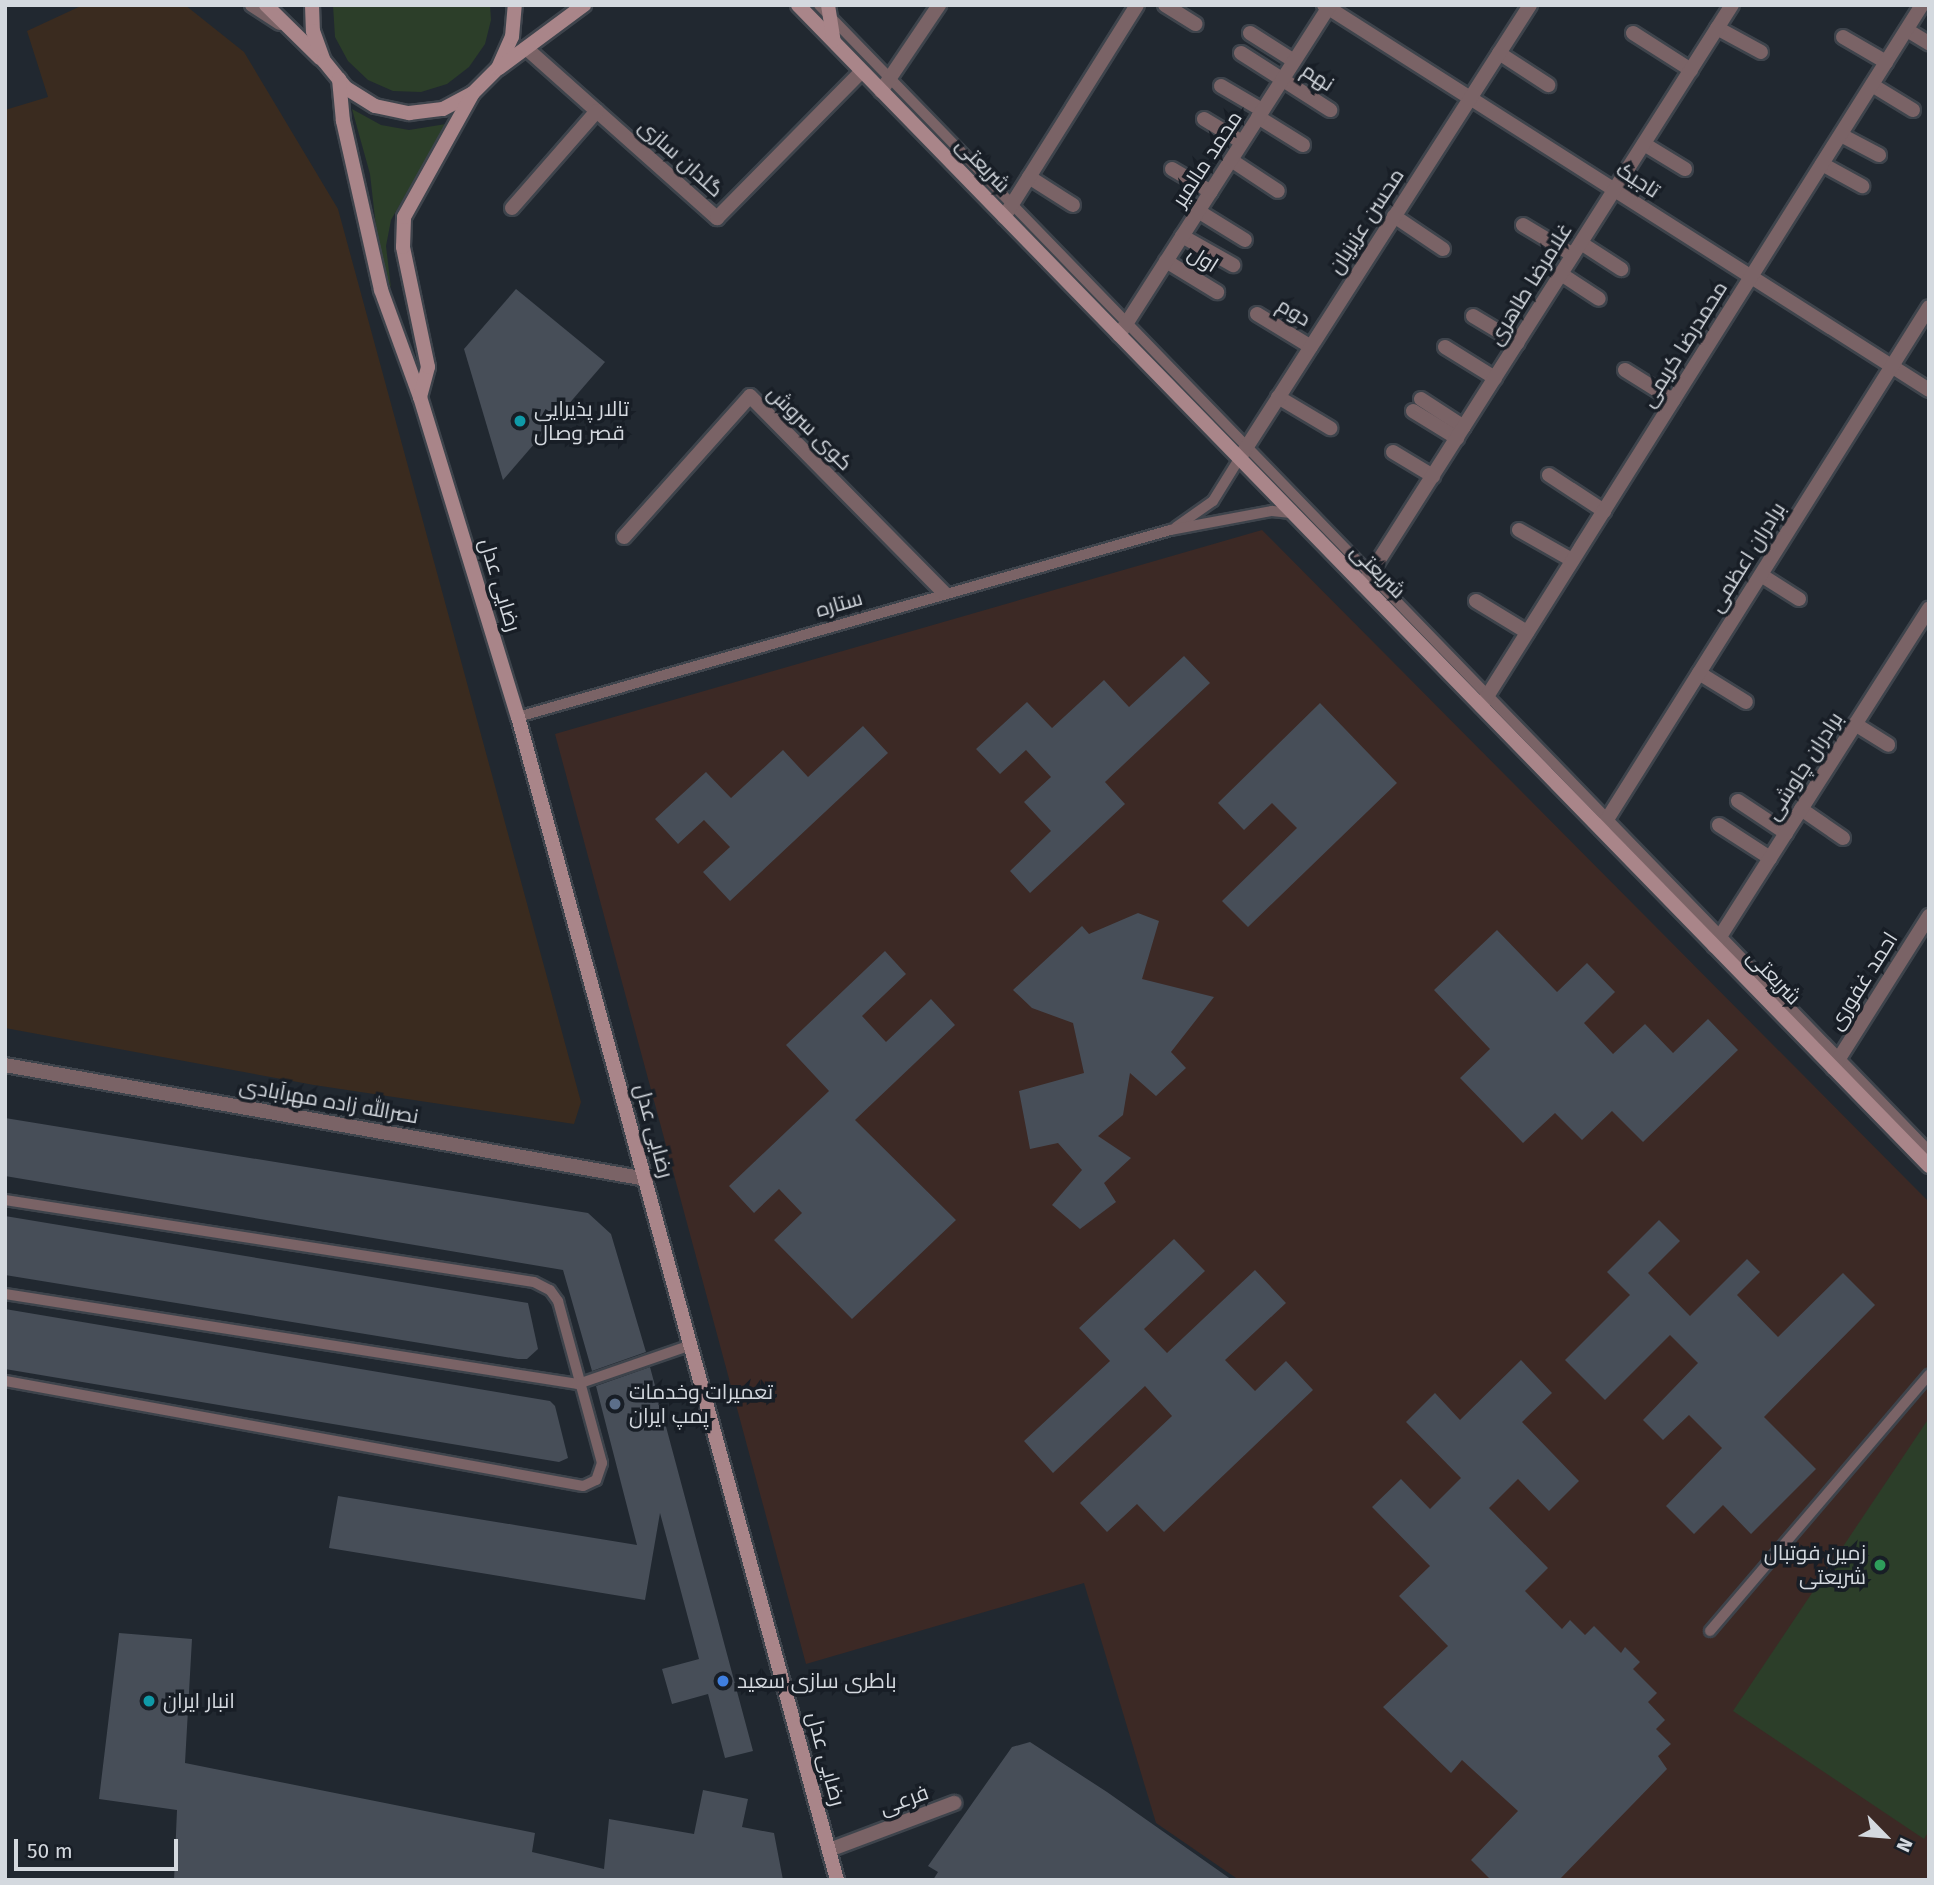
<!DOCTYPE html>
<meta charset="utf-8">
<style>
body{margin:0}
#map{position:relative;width:1934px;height:1885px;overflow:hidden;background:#212830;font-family:"Fira Sans",Cairo,sans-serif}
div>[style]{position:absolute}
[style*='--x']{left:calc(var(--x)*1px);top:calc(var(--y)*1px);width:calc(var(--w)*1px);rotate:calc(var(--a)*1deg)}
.industrial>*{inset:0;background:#3a2b1f}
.education>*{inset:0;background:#3c2925}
.green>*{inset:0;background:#2c3e29}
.building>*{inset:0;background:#474e58}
.roads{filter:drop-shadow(2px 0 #3e444c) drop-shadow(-2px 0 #3e444c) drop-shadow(0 2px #3e444c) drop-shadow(0 -2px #3e444c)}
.service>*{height:10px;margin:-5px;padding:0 5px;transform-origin:5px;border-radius:5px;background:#7a6366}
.minor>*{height:14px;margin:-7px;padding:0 7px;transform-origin:7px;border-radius:7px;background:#7a6366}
.tertiary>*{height:14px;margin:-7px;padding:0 7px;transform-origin:7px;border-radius:7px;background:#7a6366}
.secondary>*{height:14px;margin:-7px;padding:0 7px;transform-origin:7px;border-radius:7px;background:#a98589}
.dots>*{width:19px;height:19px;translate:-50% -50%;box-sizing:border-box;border:4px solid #181e26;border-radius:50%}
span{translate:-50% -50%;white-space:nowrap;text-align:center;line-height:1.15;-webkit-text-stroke:7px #181e26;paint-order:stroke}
.street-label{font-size:21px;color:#d4d9df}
.poi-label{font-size:21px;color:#d4d9df}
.left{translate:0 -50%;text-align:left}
.right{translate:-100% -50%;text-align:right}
.frame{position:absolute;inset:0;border:7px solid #d4d9df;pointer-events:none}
.north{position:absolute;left:1850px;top:1801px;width:70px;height:70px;-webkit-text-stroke:5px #181e26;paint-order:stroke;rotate:115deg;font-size:19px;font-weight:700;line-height:28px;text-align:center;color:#d4d9df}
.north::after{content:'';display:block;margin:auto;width:24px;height:32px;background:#d4d9df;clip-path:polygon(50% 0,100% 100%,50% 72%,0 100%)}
.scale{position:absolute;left:14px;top:1839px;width:164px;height:32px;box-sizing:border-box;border:4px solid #d4d9df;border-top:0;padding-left:9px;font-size:21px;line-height:24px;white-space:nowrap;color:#d4d9df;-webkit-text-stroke:5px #181e26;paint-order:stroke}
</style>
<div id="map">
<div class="industrial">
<i style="clip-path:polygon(83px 5px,185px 5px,244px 52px,338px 209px,581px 1102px,574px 1124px,314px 1085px,5px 1028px,5px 110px,48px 97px,27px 31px)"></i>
</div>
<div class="education">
<i style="clip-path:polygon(1262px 530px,1929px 1202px,1929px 1880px,1239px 1880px,1156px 1823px,1084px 1583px,806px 1664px,555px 734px)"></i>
</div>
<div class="green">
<i style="clip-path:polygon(333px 5px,490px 5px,491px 20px,485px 44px,469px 67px,447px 84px,421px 92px,393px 91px,368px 80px,348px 61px,335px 37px)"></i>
<i style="clip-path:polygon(352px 109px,381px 125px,409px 130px,446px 124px,391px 220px,386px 246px,391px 288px,379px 254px,370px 174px)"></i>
<i style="clip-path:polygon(1929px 1418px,1929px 1831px,1924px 1839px,1733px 1711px)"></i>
</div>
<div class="building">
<i style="clip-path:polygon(516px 289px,605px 362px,503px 480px,464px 349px)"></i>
<i style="clip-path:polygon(1184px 656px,1210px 683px,1105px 782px,1125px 804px,1030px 893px,1010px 871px,1051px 831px,1024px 802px,1051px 777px,1026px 750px,1000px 774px,976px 749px,1027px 702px,1052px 728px,1104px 680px,1129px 707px)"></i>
<i style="clip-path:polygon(1320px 703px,1397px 783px,1248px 927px,1222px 901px,1297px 828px,1272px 803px,1244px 830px,1218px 803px)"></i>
<i style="clip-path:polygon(863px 726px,888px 753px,730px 901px,703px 872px,730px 847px,704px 820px,678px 844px,655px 819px,706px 772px,731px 798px,783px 750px,808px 777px)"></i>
<i style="clip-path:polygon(1138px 913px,1159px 921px,1142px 979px,1214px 997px,1171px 1052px,1186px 1068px,1156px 1096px,1130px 1073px,1123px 1115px,1098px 1136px,1131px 1158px,1104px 1183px,1116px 1202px,1080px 1229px,1052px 1205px,1082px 1170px,1058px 1143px,1030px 1149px,1019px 1091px,1084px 1073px,1073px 1023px,1032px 1008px,1013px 990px,1082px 926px,1089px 934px)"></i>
<i style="clip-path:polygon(1497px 930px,1557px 992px,1587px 963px,1615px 992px,1584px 1023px,1613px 1054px,1645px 1024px,1673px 1053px,1708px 1019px,1738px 1050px,1643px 1142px,1612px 1111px,1582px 1140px,1555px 1113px,1523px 1143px,1460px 1078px,1490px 1049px,1434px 990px)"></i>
<i style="clip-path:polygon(885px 951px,906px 974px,862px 1016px,886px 1042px,931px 999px,955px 1025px,855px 1120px,956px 1220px,852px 1319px,774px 1240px,802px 1213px,779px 1189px,754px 1213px,729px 1186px,829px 1091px,786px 1045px)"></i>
<i style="clip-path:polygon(5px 1118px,588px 1213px,611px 1234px,646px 1352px,592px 1371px,563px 1270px,5px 1176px)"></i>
<i style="clip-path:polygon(5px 1216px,528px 1303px,538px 1349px,527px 1359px,518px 1359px,5px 1275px)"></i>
<i style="clip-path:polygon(1659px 1220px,1680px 1241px,1648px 1273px,1690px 1316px,1747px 1259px,1760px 1272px,1737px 1295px,1778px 1337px,1843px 1273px,1875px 1305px,1764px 1417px,1816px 1469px,1751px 1534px,1723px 1505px,1694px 1534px,1666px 1506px,1722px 1448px,1689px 1415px,1663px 1440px,1643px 1420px,1698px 1363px,1670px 1335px,1605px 1400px,1565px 1360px,1630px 1295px,1607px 1272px)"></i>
<i style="clip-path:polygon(1174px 1239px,1205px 1271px,1144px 1329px,1167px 1353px,1255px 1270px,1286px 1303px,1225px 1360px,1255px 1391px,1286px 1361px,1313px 1390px,1164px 1532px,1137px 1504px,1107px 1532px,1080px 1503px,1172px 1416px,1145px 1386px,1053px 1473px,1024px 1441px,1110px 1361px,1079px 1328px)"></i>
<i style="clip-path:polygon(5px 1309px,550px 1401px,555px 1406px,568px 1458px,559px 1462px,5px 1369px)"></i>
<i style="clip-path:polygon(1521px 1360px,1552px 1393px,1522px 1422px,1579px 1481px,1549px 1511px,1518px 1479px,1489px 1508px,1548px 1568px,1525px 1591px,1562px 1629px,1570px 1620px,1585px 1635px,1594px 1626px,1621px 1653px,1625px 1647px,1640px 1662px,1633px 1669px,1657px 1693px,1648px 1702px,1665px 1720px,1656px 1729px,1671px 1744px,1658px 1756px,1667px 1769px,1559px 1880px,1491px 1880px,1471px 1860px,1518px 1811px,1462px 1760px,1451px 1773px,1383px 1707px,1448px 1646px,1399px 1596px,1430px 1566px,1372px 1507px,1401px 1479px,1430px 1509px,1461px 1478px,1406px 1422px,1435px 1393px,1460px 1420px)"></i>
<i style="clip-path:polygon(650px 1367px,753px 1751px,725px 1758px,708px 1694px,672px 1704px,662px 1669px,699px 1659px,660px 1513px,645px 1600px,329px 1548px,338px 1496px,637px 1545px,596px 1386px)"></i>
<i style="clip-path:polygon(119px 1633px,192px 1639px,185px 1763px,535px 1833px,532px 1852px,604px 1869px,609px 1819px,694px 1834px,703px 1790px,748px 1799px,742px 1827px,774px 1833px,783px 1880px,174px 1880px,177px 1810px,99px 1799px)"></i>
<i style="clip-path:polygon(1030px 1742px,1107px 1792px,1232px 1880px,933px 1880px,938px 1872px,928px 1866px,1012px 1747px)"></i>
</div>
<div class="roads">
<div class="service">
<i style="--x:819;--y:5;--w:1595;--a:45.91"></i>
<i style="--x:1176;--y:527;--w:45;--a:-35.1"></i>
<i style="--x:1213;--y:501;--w:49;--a:-58.2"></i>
<i style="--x:518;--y:717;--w:678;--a:-16"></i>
<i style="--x:1170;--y:530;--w:104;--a:-10.6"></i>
<i style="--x:1272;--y:511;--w:19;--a:6"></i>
<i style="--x:5;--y:1200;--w:535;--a:8.81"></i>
<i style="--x:534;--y:1282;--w:18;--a:27"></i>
<i style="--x:550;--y:1290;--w:14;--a:54"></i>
<i style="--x:558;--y:1301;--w:168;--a:74.8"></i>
<i style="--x:602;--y:1463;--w:18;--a:109"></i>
<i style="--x:596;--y:1480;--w:14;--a:155"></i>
<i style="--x:583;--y:1486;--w:587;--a:-169.7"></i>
<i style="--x:5;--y:1294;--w:580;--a:8.93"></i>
<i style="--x:578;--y:1384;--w:120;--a:-19"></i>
<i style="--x:1710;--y:1631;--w:337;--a:-49.5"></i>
</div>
<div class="minor">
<i style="--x:1165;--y:5;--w:36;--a:32"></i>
<i style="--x:1324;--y:5;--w:717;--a:32.47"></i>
<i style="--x:1717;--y:28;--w:50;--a:28.6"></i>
<i style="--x:1907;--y:30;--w:26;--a:31"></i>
<i style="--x:1250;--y:33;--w:52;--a:32.5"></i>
<i style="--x:1633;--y:33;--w:69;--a:32.5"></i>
<i style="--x:1843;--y:37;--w:50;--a:30.2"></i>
<i style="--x:526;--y:48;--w:256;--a:41.7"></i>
<i style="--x:717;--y:218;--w:206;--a:-45.4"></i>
<i style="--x:1241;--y:53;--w:106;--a:32.6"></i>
<i style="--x:1499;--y:53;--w:59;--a:33.1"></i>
<i style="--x:1872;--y:85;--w:48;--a:31.4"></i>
<i style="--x:1221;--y:86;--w:48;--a:30.3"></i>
<i style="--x:881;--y:91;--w:104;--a:-56"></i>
<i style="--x:1258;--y:117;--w:53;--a:31.9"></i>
<i style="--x:1204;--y:119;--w:44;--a:31.2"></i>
<i style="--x:1841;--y:135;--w:43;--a:27.8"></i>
<i style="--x:1644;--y:144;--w:48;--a:31.4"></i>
<i style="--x:1231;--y:160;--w:56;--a:33.4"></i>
<i style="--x:1822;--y:164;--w:46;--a:28.8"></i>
<i style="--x:1172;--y:169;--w:45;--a:30.5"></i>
<i style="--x:1029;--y:177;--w:52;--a:32.5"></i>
<i style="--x:512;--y:208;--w:129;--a:-48.8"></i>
<i style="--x:1198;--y:211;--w:55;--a:31.7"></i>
<i style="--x:1394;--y:216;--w:59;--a:34"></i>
<i style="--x:1004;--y:217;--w:250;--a:-57.9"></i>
<i style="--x:1523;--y:225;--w:58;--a:31"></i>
<i style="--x:1182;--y:236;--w:59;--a:29.6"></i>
<i style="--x:1581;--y:243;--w:48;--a:33"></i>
<i style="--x:1166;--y:261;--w:60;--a:31.3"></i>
<i style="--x:1561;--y:274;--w:45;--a:33.3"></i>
<i style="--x:1257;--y:314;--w:63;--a:31.4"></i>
<i style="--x:1473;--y:316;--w:52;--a:31"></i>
<i style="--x:1119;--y:335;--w:392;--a:-57.4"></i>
<i style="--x:1445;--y:347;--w:59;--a:31.8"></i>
<i style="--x:1625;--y:370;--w:57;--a:32"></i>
<i style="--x:1278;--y:397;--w:61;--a:30.8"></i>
<i style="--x:1421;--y:399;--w:51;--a:33.1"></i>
<i style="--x:1413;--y:411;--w:52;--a:31.5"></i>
<i style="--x:1393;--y:452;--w:47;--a:31"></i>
<i style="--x:1239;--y:459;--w:539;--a:-57.34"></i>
<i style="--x:1549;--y:475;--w:66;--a:33.2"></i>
<i style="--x:1519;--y:530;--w:61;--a:29.5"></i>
<i style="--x:624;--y:537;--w:189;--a:-48.2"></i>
<i style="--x:750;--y:396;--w:276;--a:45.4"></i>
<i style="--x:1761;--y:575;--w:45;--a:32.3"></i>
<i style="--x:1363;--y:585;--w:687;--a:-57.54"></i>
<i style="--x:1476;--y:601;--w:60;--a:31.3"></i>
<i style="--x:1699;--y:673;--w:55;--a:31.7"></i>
<i style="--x:1481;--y:706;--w:828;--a:-57.83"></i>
<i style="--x:1855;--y:724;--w:39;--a:32"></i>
<i style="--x:1738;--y:801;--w:58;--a:33.7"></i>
<i style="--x:1801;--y:809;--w:51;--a:34.6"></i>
<i style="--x:1719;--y:825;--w:61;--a:32.9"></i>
<i style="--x:1601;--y:829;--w:616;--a:-57.86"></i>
<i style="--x:1714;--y:946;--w:400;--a:-57.5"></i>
<i style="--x:1833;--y:1068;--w:180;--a:-57.7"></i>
<i style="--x:829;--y:1850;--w:134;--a:-20.6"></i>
</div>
<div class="tertiary">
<i style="--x:252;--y:5;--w:33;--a:33"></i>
<i style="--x:5;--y:1065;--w:651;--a:10.08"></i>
</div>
<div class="secondary">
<i style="--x:266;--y:5;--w:76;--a:44.5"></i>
<i style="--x:312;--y:5;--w:26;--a:88"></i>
<i style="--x:313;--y:31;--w:32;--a:70"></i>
<i style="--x:324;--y:61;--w:35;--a:51"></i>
<i style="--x:346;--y:88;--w:34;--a:32"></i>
<i style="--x:375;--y:106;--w:35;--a:12"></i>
<i style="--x:409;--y:113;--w:34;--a:-7"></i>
<i style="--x:443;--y:109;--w:34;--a:-28"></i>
<i style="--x:473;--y:93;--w:35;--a:-45"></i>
<i style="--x:498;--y:68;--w:34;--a:-66"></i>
<i style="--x:512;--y:37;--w:32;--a:-85"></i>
<i style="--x:798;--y:5;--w:1621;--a:45.75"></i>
<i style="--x:828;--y:5;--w:36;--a:81"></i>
<i style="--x:499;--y:68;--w:106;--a:-36.5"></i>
<i style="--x:339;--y:79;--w:42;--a:84.6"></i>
<i style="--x:343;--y:121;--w:173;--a:77.3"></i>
<i style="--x:381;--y:290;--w:114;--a:70"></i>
<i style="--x:420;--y:397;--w:335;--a:73"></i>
<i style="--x:518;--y:717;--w:1206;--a:74.66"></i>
<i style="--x:420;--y:397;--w:31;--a:-75"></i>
<i style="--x:428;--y:367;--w:123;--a:-101.8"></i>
<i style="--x:403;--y:247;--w:30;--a:-88"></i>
<i style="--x:404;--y:217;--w:142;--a:-60.9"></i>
</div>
</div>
<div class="dots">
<i style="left:520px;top:421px;background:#0f9aa8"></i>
<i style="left:615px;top:1404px;background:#5c6f8a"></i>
<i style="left:1880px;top:1565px;background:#2e9e5b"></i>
<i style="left:723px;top:1681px;background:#3f7fe0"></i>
<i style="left:149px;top:1701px;background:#0f9aa8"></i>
</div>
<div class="street-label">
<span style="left:1318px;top:77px;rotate:33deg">نهم</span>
<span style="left:681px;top:158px;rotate:42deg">گلدان سازی</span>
<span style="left:1207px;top:159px;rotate:-57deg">محمد مالمیر</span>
<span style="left:983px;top:165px;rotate:46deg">شریعتی</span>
<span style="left:1638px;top:180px;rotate:33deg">تاجیک</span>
<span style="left:1366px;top:221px;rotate:-57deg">محسن عزیزیان</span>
<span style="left:1203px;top:259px;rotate:32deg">اول</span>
<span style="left:1530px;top:284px;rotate:-58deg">غلامرضا طاهری</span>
<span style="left:1294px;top:312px;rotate:31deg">دوم</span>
<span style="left:1684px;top:344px;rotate:-58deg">محمدرضا کریمی</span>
<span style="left:810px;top:428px;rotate:45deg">کوی سروش</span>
<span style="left:1747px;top:557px;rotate:-58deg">برادران اعظمی</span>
<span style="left:1378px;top:571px;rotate:45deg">شریعتی</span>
<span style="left:500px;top:585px;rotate:73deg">رضایی عدل</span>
<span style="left:839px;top:604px;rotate:-16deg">ستاره</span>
<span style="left:1804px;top:766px;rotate:-57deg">برادران چاوشی</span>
<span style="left:1774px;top:977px;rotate:46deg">شریعتی</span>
<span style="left:1863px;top:981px;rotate:-58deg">احمد غفوری</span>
<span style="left:329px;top:1101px;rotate:10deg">نصرالله زاده مهرآبادی</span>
<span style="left:654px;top:1131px;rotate:75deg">رضایی عدل</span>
<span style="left:826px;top:1759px;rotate:75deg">رضایی عدل</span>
<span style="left:904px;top:1800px;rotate:-20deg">فرعی</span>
</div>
<div class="poi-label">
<span class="left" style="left:534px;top:421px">تالار پذیرایی<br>قصر وصال</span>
<span class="left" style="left:629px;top:1404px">تعمیرات وخدمات<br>پمپ ایران</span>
<span class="right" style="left:1866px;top:1565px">زمین فوتبال<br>شریعتی</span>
<span class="left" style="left:737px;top:1681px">باطری سازی سعید</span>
<span class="left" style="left:163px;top:1701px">انبار ایران</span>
</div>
<div class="frame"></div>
<div class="north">N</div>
<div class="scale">50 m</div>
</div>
